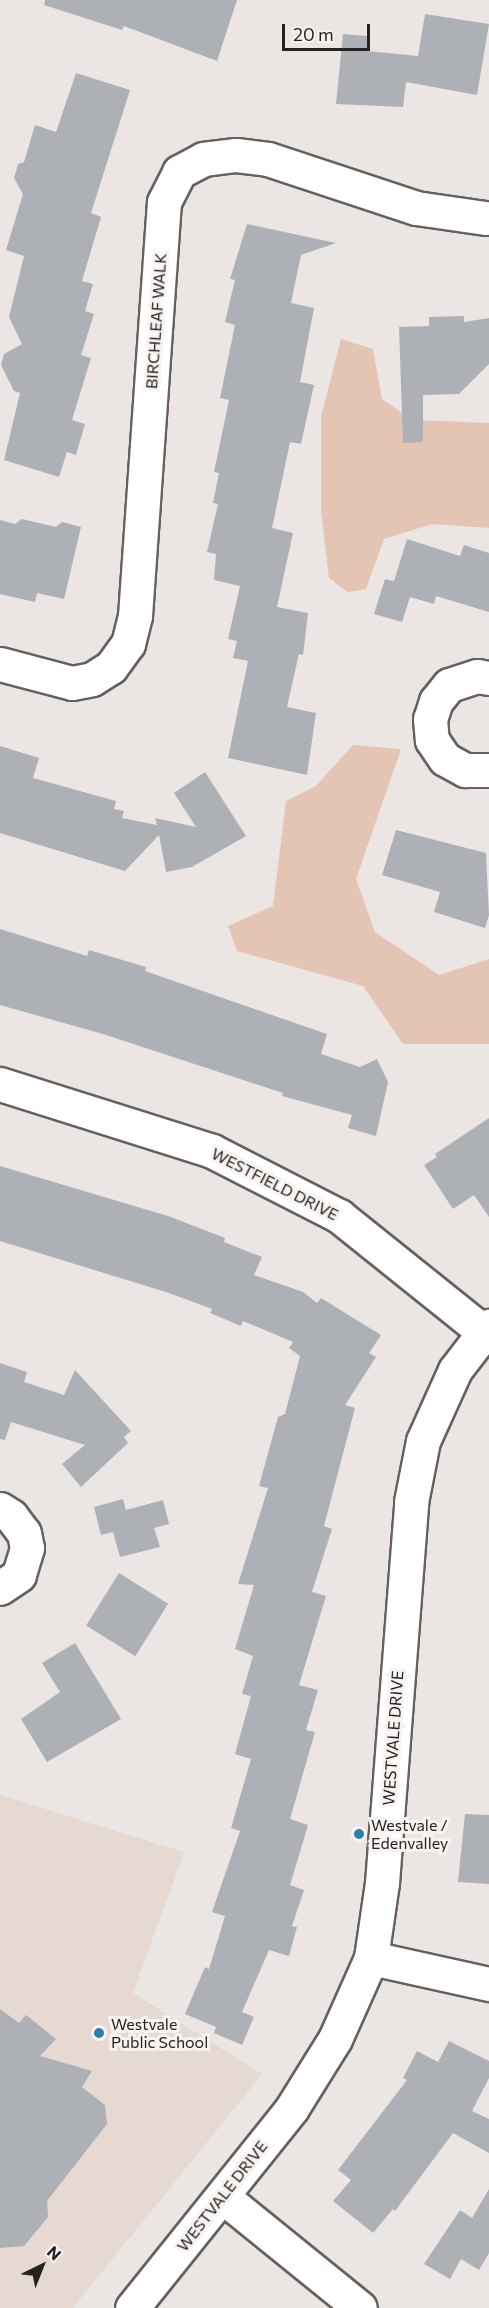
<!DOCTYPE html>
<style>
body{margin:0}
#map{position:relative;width:489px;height:2308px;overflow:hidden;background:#ebe6e3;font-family:Commissioner,sans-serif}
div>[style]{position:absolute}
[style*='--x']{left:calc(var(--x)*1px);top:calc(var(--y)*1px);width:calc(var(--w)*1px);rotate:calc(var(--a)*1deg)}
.built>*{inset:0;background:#e6d9d2}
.green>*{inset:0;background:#e4c4b2}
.building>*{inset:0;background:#adb1b5;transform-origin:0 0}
.roads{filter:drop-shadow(2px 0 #66615f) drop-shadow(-2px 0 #66615f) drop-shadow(0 2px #66615f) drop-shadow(0 -2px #66615f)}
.minor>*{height:33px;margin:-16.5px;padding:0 16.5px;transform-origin:16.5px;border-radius:16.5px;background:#fff}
.tertiary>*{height:33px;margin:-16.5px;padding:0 16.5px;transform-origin:16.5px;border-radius:16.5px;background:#fff}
.dots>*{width:16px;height:16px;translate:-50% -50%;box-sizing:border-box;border:3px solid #f8f3f0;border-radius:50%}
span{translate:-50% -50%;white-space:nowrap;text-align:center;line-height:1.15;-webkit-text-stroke:6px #f8f3f0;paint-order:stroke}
.street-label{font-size:16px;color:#252322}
.poi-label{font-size:16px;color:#252322}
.left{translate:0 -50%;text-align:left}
.north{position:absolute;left:12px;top:2236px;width:60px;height:60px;-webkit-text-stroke:4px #f8f3f0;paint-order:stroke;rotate:43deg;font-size:16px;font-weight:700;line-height:24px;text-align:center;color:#252322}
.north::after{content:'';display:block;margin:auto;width:21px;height:27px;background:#252322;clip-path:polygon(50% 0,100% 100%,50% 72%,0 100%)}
.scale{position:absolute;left:282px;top:24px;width:88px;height:27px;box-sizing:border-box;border:3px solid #252322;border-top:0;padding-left:8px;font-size:18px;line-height:21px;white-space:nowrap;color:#252322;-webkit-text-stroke:4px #f8f3f0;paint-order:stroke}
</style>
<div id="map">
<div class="built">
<i style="clip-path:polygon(0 1795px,184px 1852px,133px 1993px,262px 2074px,73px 2308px,0 2308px)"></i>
</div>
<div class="green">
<i style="clip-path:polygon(341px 339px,373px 349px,382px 399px,412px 420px,489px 423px,489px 528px,432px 524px,384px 539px,366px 589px,347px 592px,329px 578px,321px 511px,321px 417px)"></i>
<i style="clip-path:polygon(353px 745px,401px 749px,356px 879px,375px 932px,439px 975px,489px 959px,489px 1044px,403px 1044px,363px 986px,237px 951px,228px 926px,273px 906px,286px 801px,316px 786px)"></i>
</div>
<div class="building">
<i style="clip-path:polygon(45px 0,237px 0,217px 61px,124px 26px,122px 30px,44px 5px)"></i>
<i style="clip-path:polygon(425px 14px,489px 24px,477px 95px,406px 82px,403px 107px,336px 104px,343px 34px,368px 36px,367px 51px,418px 56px)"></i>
<i style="clip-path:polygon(76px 73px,130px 90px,91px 213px,101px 217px,82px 281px,93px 284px,85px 311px,94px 314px,81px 355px,91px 358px,72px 420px,85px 424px,76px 455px,67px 452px,59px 477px,4px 460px,20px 393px,14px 391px,1px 365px,4px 354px,22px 344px,9px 317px,24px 256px,6px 250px,23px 194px,14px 178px,18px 164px,24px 162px,35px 125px,56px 132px)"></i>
<i style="clip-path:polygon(247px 224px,336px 243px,301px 255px,291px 303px,314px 308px,300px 382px,314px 385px,301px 444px,290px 442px,272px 528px,293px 533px,277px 607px,308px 613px,303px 655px,299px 654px,287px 707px,316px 713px,307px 775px,228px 758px,248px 661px,233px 658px,237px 641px,228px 639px,240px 586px,214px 580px,216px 554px,207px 552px,218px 504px,213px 503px,219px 473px,214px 472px,229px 400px,220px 398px,235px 325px,225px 322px,235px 280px,230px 279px)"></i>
<i style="clip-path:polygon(464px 316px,464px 322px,489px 318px,489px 364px,459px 394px,423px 395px,423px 442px,403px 443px,399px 327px,429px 326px,429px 317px)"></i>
<i style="clip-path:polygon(22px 519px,56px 527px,62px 522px,81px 527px,64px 599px,37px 593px,35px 602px,0 594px,0 520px,15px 524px)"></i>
<i style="clip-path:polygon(407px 539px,460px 556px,464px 545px,489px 553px,489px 612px,436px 596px,434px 604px,410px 597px,402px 622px,374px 614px,385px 579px,394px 581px)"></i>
<i style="clip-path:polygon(0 746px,39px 758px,33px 778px,116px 801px,114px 809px,124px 811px,122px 818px,157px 825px,155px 818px,196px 827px,174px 793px,205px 772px,246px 836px,192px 867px,166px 872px,159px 835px,125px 871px,0 833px)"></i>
<i style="clip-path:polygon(396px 830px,486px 853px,489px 915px,485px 928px,434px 912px,440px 892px,382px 875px)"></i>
<i style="clip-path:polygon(0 929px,87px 956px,89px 950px,146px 967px,145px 971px,327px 1034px,321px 1054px,360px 1067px,377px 1059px,388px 1082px,376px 1136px,348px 1128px,352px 1115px,282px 1096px,283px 1093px,103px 1034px,0 1005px)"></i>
<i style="clip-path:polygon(489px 1118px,489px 1217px,474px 1195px,453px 1209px,424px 1165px,437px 1157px,435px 1154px)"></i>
<i style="clip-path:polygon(0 1166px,168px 1216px,225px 1238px,224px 1242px,262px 1257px,254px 1275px,303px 1292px,317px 1303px,321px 1298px,381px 1335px,369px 1353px,376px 1357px,345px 1405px,355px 1408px,324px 1526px,332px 1529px,312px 1592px,326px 1596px,299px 1685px,318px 1690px,306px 1730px,315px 1732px,290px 1819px,308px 1825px,290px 1885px,304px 1890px,292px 1926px,297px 1927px,289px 1956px,269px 1950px,242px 2012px,254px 2017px,242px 2045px,214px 2033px,216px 2027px,185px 2014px,205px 1967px,209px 1969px,225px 1916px,212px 1912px,240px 1831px,231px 1828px,251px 1759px,235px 1754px,251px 1696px,242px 1694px,253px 1656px,235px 1649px,254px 1585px,238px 1584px,268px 1488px,259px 1486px,278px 1417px,285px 1414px,300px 1356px,289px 1348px,293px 1342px,243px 1321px,241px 1326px,210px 1313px,212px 1309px,169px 1293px,0 1241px)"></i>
<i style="clip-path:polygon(0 1363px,27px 1372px,24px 1382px,64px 1395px,75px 1370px,131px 1431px,124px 1437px,128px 1443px,81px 1487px,62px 1464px,85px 1445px,11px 1422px,5px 1440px,0 1439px)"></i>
<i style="clip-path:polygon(123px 1499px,126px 1510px,163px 1500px,169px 1524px,154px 1528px,160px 1547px,120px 1557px,113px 1532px,101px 1535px,94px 1507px)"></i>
<i style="left:119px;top:1573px;width:58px;height:62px;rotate:32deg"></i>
<i style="clip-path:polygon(75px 1643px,121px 1719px,47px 1762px,21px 1719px,60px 1692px,42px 1663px)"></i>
<i style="clip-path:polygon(465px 1814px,489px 1815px,489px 1884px,458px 1882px)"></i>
<i style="clip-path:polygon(0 2009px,19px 2023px,26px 2015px,56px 2039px,40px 2056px,92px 2071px,82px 2087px,105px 2105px,107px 2124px,47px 2201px,48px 2217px,24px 2246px,0 2248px)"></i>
<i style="clip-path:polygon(449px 2041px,489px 2061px,489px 2078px,472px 2111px,489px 2119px,489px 2153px,453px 2133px,395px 2211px,393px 2209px,373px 2233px,333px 2201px,351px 2180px,338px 2170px,407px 2080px,403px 2078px,417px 2051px,438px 2062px)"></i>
<i style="clip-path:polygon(489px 2189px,489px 2253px,479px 2270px,461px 2259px,450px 2279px,424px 2264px,460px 2210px,472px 2218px)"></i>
</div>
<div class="roads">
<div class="minor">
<i style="--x:0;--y:664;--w:74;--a:14.8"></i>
<i style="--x:72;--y:683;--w:20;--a:-11"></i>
<i style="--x:92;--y:679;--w:22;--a:-32"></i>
<i style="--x:111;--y:667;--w:29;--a:-54"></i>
<i style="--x:128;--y:644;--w:29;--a:-76"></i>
<i style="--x:135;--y:616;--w:415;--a:-86"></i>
<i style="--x:164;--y:202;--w:34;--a:-63"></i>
<i style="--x:179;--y:172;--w:27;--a:-28"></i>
<i style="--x:203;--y:159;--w:33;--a:-7"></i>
<i style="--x:236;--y:155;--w:32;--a:7"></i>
<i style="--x:268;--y:159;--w:156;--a:18.3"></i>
<i style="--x:416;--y:208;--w:70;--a:8.2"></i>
<i style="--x:489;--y:678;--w:12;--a:-171"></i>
<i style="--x:477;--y:676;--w:29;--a:162"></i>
<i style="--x:449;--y:685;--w:21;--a:129"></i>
<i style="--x:436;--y:701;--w:19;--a:108"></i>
<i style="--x:430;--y:719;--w:21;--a:85"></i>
<i style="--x:432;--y:740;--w:23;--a:56"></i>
<i style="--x:445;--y:759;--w:23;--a:29"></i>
<i style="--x:465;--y:770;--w:24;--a:0"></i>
<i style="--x:0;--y:1084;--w:222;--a:17.5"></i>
<i style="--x:212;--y:1151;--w:143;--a:27.1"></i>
<i style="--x:339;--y:1216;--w:186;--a:38.7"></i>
<i style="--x:0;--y:1509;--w:13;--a:32"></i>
<i style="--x:11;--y:1516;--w:21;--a:53"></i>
<i style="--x:24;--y:1533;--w:15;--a:79"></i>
<i style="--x:27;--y:1548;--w:28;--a:107"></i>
<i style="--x:19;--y:1575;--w:23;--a:146"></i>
<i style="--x:371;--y:1958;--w:121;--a:12.4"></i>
<i style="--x:223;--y:2197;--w:176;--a:39"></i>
</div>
<div class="tertiary">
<i style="--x:132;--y:2308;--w:256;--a:-51.3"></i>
<i style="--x:292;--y:2108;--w:81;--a:-58.1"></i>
<i style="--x:335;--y:2039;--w:89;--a:-66"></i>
<i style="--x:371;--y:1958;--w:76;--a:-81.7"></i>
<i style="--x:382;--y:1883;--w:382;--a:-85.6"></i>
<i style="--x:411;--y:1502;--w:62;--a:-78.9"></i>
<i style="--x:423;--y:1441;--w:78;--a:-65.7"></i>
<i style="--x:455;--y:1370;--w:56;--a:-52.3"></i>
</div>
</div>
<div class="dots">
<i style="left:359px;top:1834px;background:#2f7eb0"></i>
<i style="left:99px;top:2033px;background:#2f7eb0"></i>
</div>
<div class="street-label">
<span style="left:156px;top:321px;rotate:-86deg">BIRCHLEAF WALK</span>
<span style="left:275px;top:1184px;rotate:27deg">WESTFIELD DRIVE</span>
<span style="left:393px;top:1738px;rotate:-86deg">WESTVALE DRIVE</span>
<span style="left:222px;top:2196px;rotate:-52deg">WESTVALE DRIVE</span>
</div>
<div class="poi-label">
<span class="left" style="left:371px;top:1834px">Westvale /<br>Edenvalley</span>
<span class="left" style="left:111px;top:2033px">Westvale<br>Public School</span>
</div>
<div class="north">N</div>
<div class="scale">20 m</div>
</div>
